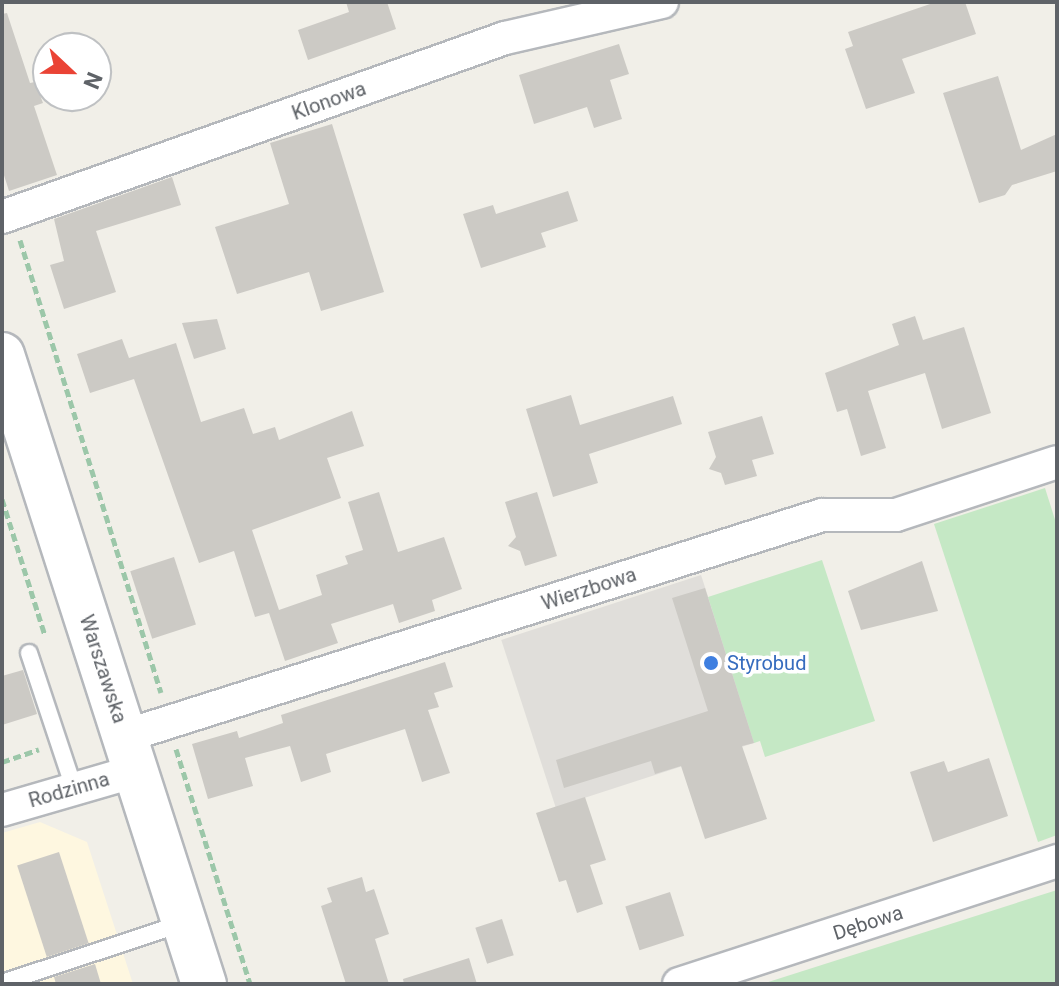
<!DOCTYPE html>
<meta charset="utf-8">
<style>
body{margin:0}
#map{position:relative;width:1059px;height:986px;overflow:hidden;background:#f1efe8;font-family:Roboto,sans-serif}
div>[style]{position:absolute}
[style*='--x']{left:calc(var(--x)*1px);top:calc(var(--y)*1px);width:calc(var(--w)*1px);rotate:calc(var(--a)*1deg)}
.commercial>*{inset:0;background:#fef7e0}
.industrial>*{inset:0;background:#e0deda;transform-origin:0 0}
.green>*{inset:0;background:#c5e8c5}
.building>*{inset:0;background:#cccac5;transform-origin:0 0}
.path>*{height:5px;margin-top:-2.5px;transform-origin:0;background:repeating-linear-gradient(90deg,#9cc7a9 0 8px,transparent 0 12px)}
.roads{filter:drop-shadow(2px 0 #b5b8bc) drop-shadow(-2px 0 #b5b8bc) drop-shadow(0 2px #b5b8bc) drop-shadow(0 -2px #b5b8bc)}
.lane>*{height:16px;margin:-8px;padding:0 8px;transform-origin:8px;border-radius:8px;background:#fff}
.street>*{height:32px;margin:-16px;padding:0 16px;transform-origin:16px;border-radius:16px;background:#fff}
.secondary>*{height:44px;margin:-22px;padding:0 22px;transform-origin:22px;border-radius:22px;background:#fff}
.dots>*{width:22px;height:22px;translate:-50% -50%;box-sizing:border-box;border:4px solid #fff;border-radius:50%}
span{translate:-50% -50%;white-space:nowrap;text-align:center;line-height:1.15;-webkit-text-stroke:7px #fff;paint-order:stroke}
.street-label{font-size:20px;color:#5f6368}
.shop-label{font-size:20px;color:#366cbe}
.left{translate:0 -50%;text-align:left}
.frame{position:absolute;inset:0;border:4px solid #5f6368;pointer-events:none}
.north{position:absolute;left:32px;top:32px;width:80px;height:80px;box-sizing:border-box;background:#fff;border:2px solid #bfc1c3;border-radius:50%;rotate:112deg;font-size:22px;font-weight:700;line-height:32px;text-align:center;color:#5f6368}
.north::after{content:'';display:block;margin:auto;width:28px;height:36px;background:#ea4335;clip-path:polygon(50% 0,100% 100%,50% 72%,0 100%)}
</style>
<div id="map">
<div class="commercial">
<i style="clip-path:polygon(40px 822px,87px 842px,133px 984px,2px 984px,2px 833px)"></i>
</div>
<div class="industrial">
<i style="left:701px;top:575px;width:176px;height:210px;rotate:72deg"></i>
</div>
<div class="green">
<i style="clip-path:polygon(1045px 488px,1057px 526px,1057px 835px,1038px 842px,934px 524px)"></i>
<i style="clip-path:polygon(822px 560px,875px 721px,765px 757px,760px 741px,754px 743px,708px 597px)"></i>
<i style="clip-path:polygon(1057px 890px,1057px 984px,762px 984px)"></i>
</div>
<div class="building">
<i style="clip-path:polygon(346px 2px,387px 2px,396px 29px,308px 60px,298px 30px,349px 12px)"></i>
<i style="clip-path:polygon(936px 2px,965px 2px,976px 34px,902px 59px,915px 93px,866px 109px,845px 49px,853px 46px,848px 32px)"></i>
<i style="clip-path:polygon(7px 13px,30px 83px,35px 82px,43px 103px,34px 106px,57px 175px,9px 191px,2px 169px,2px 14px)"></i>
<i style="clip-path:polygon(619px 44px,629px 74px,610px 80px,622px 119px,594px 128px,587px 107px,534px 124px,519px 75px)"></i>
<i style="clip-path:polygon(998px 76px,1021px 150px,1057px 134px,1057px 171px,1012px 185px,1005px 195px,979px 203px,943px 93px)"></i>
<i style="clip-path:polygon(332px 124px,384px 292px,321px 311px,309px 272px,237px 294px,215px 227px,289px 204px,270px 143px)"></i>
<i style="clip-path:polygon(172px 177px,181px 205px,96px 231px,116px 292px,64px 309px,50px 265px,64px 261px,54px 219px)"></i>
<i style="clip-path:polygon(568px 191px,578px 221px,541px 233px,546px 247px,481px 268px,463px 214px,493px 205px,496px 214px)"></i>
<i style="clip-path:polygon(915px 316px,923px 340px,964px 327px,991px 413px,942px 429px,925px 373px,868px 391px,886px 448px,861px 456px,847px 409px,837px 412px,825px 373px,899px 345px,892px 324px)"></i>
<i style="clip-path:polygon(217px 319px,226px 349px,194px 359px,182px 323px)"></i>
<i style="clip-path:polygon(122px 339px,129px 358px,176px 343px,201px 422px,244px 408px,253px 434px,275px 427px,279px 440px,352px 411px,364px 446px,327px 458px,341px 498px,252px 530px,279px 610px,322px 595px,316px 575px,348px 564px,345px 556px,363px 550px,348px 502px,379px 492px,398px 552px,444px 537px,462px 589px,432px 600px,435px 611px,399px 623px,393px 604px,331px 624px,338px 643px,285px 661px,269px 613px,255px 617px,234px 551px,199px 563px,134px 379px,90px 393px,77px 354px)"></i>
<i style="clip-path:polygon(571px 395px,580px 425px,673px 396px,682px 424px,589px 454px,598px 483px,553px 497px,526px 409px)"></i>
<i style="clip-path:polygon(762px 416px,774px 454px,752px 460px,757px 476px,725px 485px,721px 473px,709px 469px,716px 457px,708px 432px)"></i>
<i style="clip-path:polygon(537px 492px,557px 556px,525px 566px,520px 551px,508px 546px,516px 537px,505px 502px)"></i>
<i style="left:174px;top:557px;width:71px;height:46px;rotate:72deg"></i>
<i style="clip-path:polygon(922px 561px,938px 611px,861px 630px,848px 591px)"></i>
<i style="clip-path:polygon(705px 588px,754px 743px,742px 746px,767px 819px,705px 839px,681px 766px,655px 774px,651px 761px,564px 788px,556px 760px,708px 711px,672px 598px)"></i>
<i style="clip-path:polygon(445px 662px,453px 687px,434px 693px,439px 707px,428px 710px,450px 773px,422px 782px,405px 729px,326px 754px,331px 772px,301px 782px,290px 746px,245px 758px,253px 786px,208px 799px,192px 744px,237px 731px,239px 738px,283px 723px,281px 715px)"></i>
<i style="clip-path:polygon(23px 670px,37px 714px,2px 725px,2px 676px)"></i>
<i style="clip-path:polygon(989px 758px,1008px 816px,933px 842px,910px 772px,944px 761px,948px 772px)"></i>
<i style="clip-path:polygon(585px 797px,606px 860px,590px 865px,603px 904px,577px 913px,566px 880px,559px 882px,536px 813px)"></i>
<i style="left:59px;top:852px;width:96px;height:44px;rotate:72deg"></i>
<i style="clip-path:polygon(362px 877px,366px 892px,374px 889px,389px 934px,375px 939px,389px 984px,346px 984px,321px 906px,332px 902px,327px 888px)"></i>
<i style="left:670px;top:892px;width:46px;height:47px;rotate:72deg"></i>
<i style="left:502px;top:919px;width:38px;height:28px;rotate:72deg"></i>
<i style="clip-path:polygon(469px 958px,477px 984px,404px 984px,403px 979px)"></i>
<i style="clip-path:polygon(95px 964px,101px 984px,56px 984px,54px 977px)"></i>
</div>
<div class="path">
<i style="--x:20;--y:240;--w:474;--a:72.7"></i>
<i style="--x:2;--y:499;--w:143;--a:72.5"></i>
<i style="--x:176;--y:749;--w:246;--a:72.5"></i>
<i style="--x:2;--y:762;--w:39;--a:-19"></i>
</div>
<div class="roads">
<div class="lane">
<i style="--x:29;--y:653;--w:142;--a:71.6"></i>
<i style="--x:2;--y:983;--w:191;--a:-18.3"></i>
</div>
<div class="street">
<i style="--x:2;--y:217;--w:534;--a:-19.59"></i>
<i style="--x:505;--y:38;--w:161;--a:-12.9"></i>
<i style="--x:125;--y:736;--w:731;--a:-17.59"></i>
<i style="--x:822;--y:515;--w:74;--a:0"></i>
<i style="--x:896;--y:515;--w:169;--a:-18.2"></i>
<i style="--x:2;--y:810;--w:140;--a:-16.2"></i>
<i style="--x:679;--y:984;--w:398;--a:-18"></i>
</div>
<div class="secondary">
<i style="--x:2;--y:355;--w:661;--a:72.2"></i>
</div>
</div>
<div class="dots">
<i style="left:711px;top:663px;background:#3f7fe0"></i>
</div>
<div class="street-label">
<span style="left:329px;top:101px;rotate:-20deg">Klonowa</span>
<span style="left:589px;top:589px;rotate:-18deg">Wierzbowa</span>
<span style="left:103px;top:669px;rotate:72deg">Warszawska</span>
<span style="left:69px;top:790px;rotate:-16deg">Rodzinna</span>
<span style="left:868px;top:923px;rotate:-18deg">Dębowa</span>
</div>
<div class="shop-label">
<span class="left" style="left:727px;top:663px">Styrobud</span>
</div>
<div class="frame"></div>
<div class="north">N</div>
</div>
